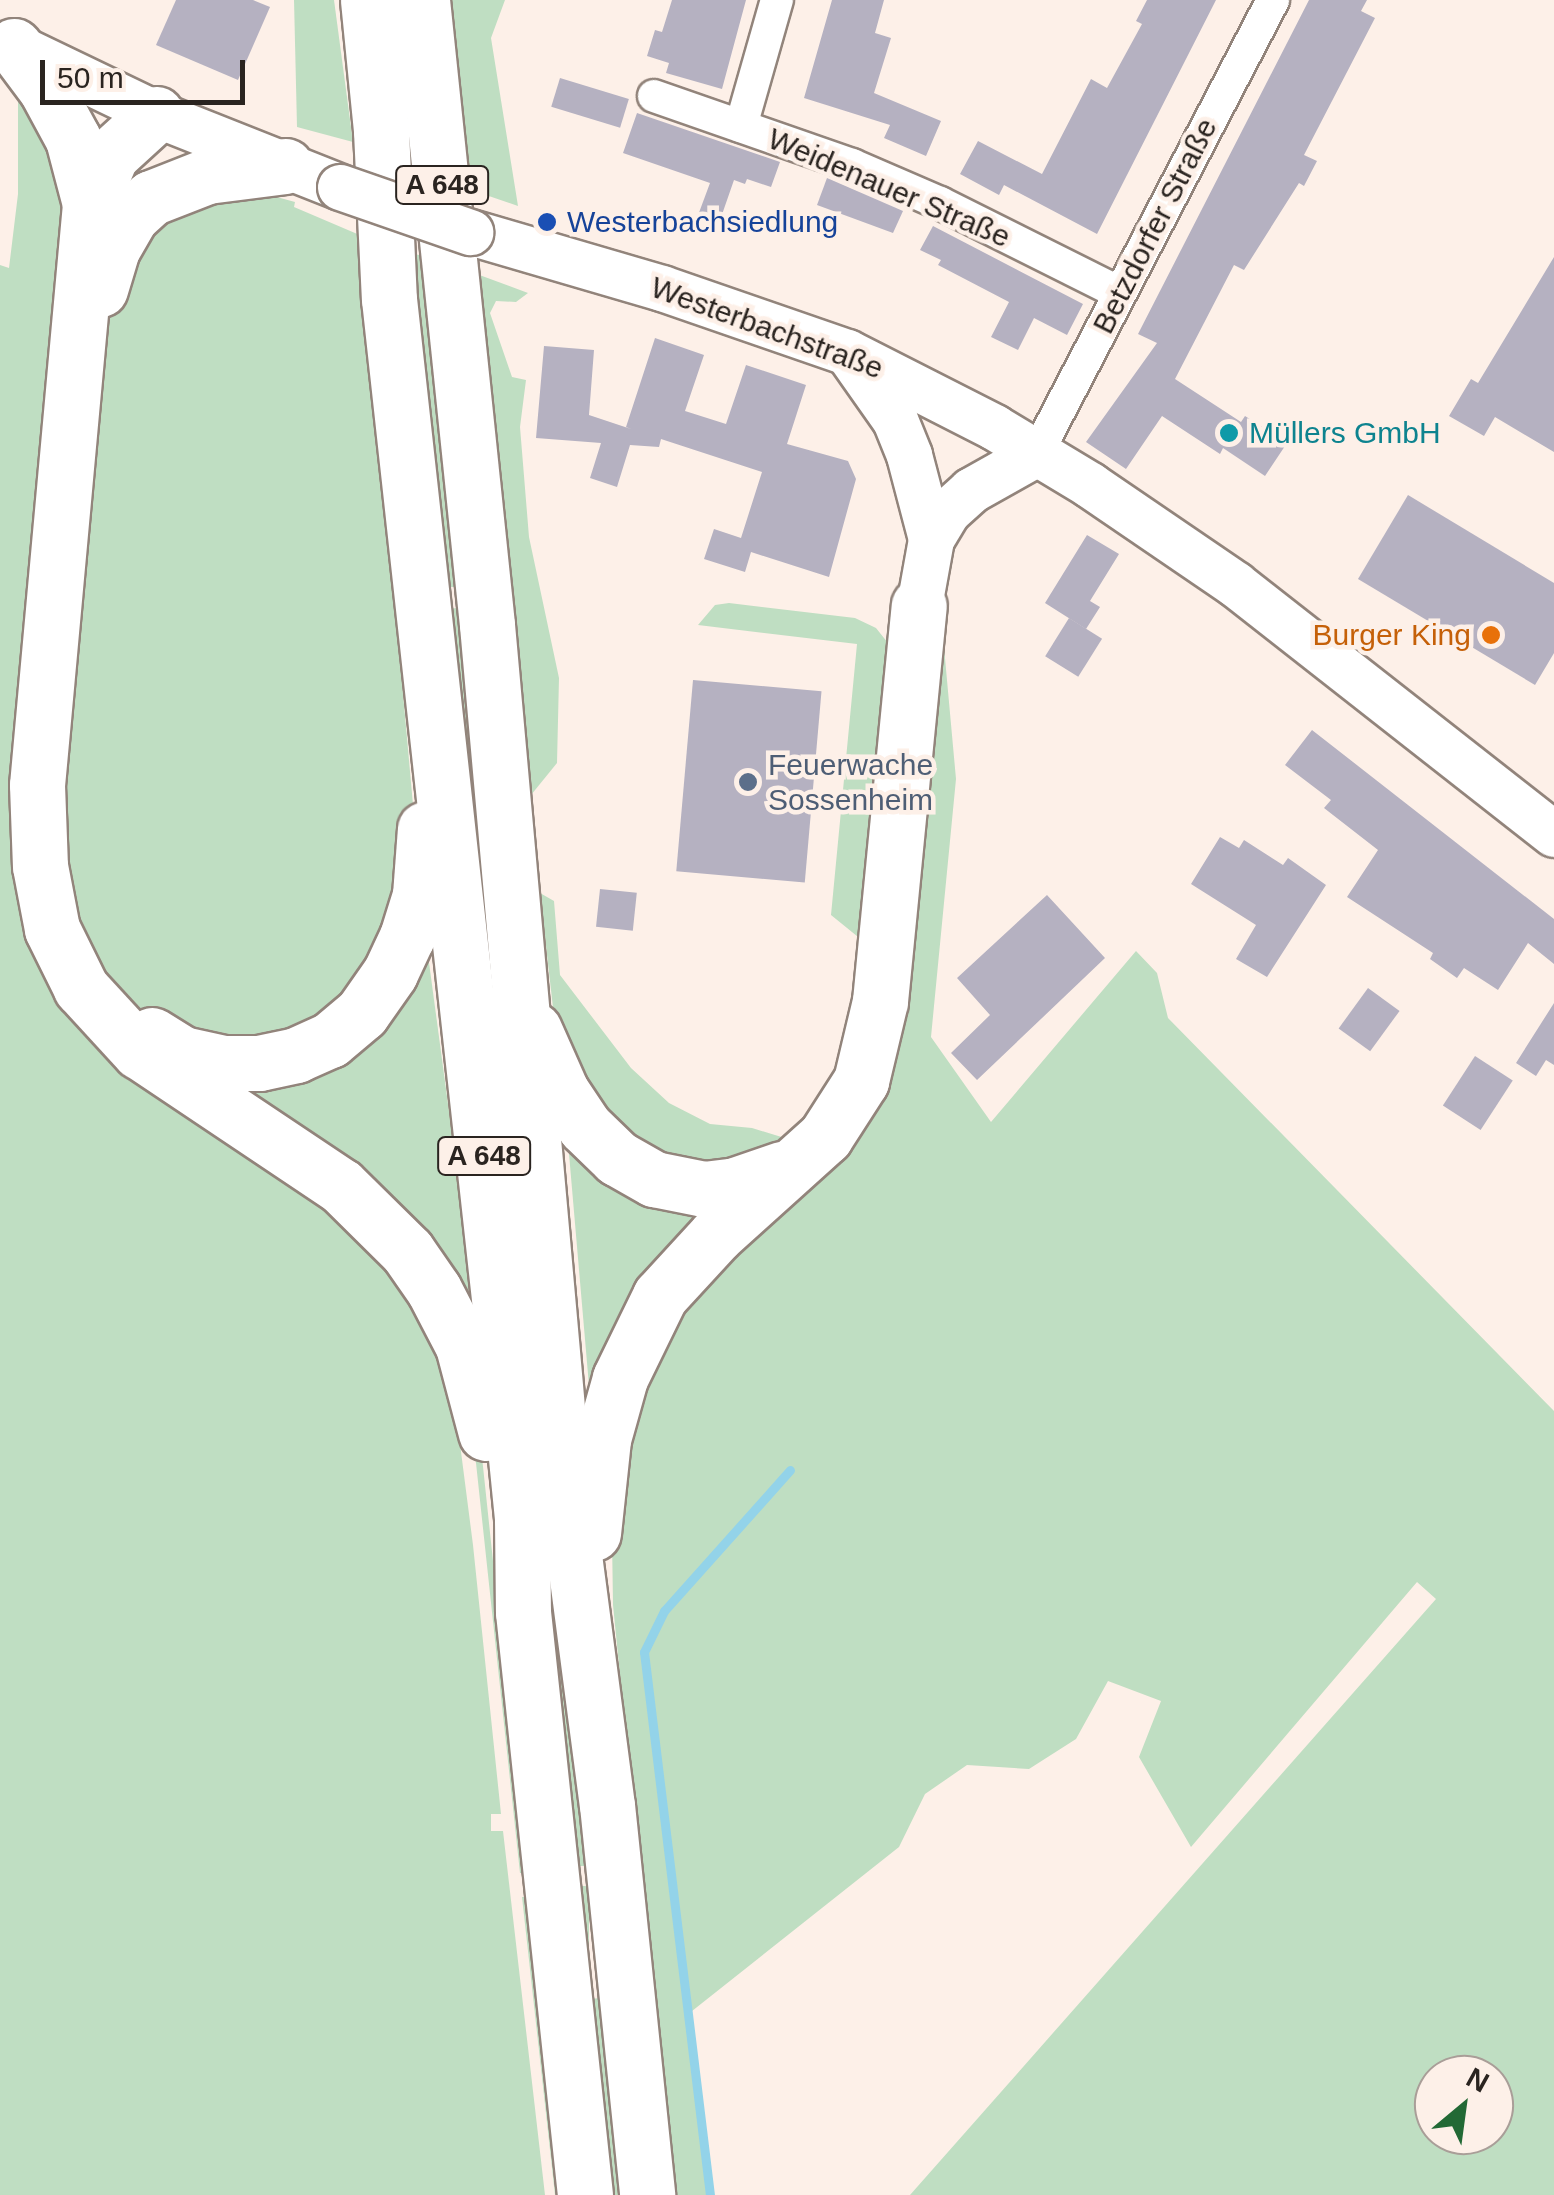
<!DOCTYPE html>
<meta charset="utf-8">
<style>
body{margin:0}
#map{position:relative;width:1554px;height:2195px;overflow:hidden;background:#fdf0e8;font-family:Helvetica,sans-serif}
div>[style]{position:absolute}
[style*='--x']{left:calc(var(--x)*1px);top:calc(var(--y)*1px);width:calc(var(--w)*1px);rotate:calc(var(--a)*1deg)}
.green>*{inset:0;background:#bfdec2;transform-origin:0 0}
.stream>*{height:9px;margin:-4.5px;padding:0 4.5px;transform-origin:4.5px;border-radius:4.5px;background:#93d3e9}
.building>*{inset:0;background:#b5b1c1;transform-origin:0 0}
.roads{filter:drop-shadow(2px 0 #92847b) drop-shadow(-2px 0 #92847b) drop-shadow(0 2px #92847b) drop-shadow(0 -2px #92847b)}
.minor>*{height:32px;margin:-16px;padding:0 16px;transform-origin:16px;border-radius:16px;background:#fff}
.secondary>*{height:45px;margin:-22.5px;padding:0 22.5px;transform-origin:22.5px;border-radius:22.5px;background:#fff}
.motorway>*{height:55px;margin:-27.5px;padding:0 27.5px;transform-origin:27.5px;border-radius:27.5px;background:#fff}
.bridges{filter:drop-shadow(2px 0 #92847b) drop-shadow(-2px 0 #92847b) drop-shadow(0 2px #92847b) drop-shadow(0 -2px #92847b)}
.secondary-bridge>*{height:45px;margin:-22.5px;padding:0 22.5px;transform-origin:22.5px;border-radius:22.5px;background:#fff}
.dots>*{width:28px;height:28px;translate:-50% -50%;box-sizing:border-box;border:5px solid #fdf0e8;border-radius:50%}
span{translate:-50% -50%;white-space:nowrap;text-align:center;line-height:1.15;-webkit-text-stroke:9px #fdf0e8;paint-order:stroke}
.shield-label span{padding:2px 8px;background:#fdf0e8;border:2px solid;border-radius:8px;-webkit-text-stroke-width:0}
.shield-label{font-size:28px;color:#2a2420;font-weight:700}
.street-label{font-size:30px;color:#2a2420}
.transit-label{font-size:30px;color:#164399}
.left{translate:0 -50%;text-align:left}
.culture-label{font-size:30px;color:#0d838f}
.food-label{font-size:30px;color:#c56008}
.right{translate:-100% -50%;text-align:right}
.service-label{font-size:30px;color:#4e5e75}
.north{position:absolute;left:1414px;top:2055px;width:100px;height:100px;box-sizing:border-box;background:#fdf0e8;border:2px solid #a99e98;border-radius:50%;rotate:29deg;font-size:28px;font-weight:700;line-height:40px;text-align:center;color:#2a2420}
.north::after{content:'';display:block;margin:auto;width:35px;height:45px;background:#226935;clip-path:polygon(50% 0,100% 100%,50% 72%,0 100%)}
.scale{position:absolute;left:40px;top:60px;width:205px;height:45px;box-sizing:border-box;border:5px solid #2a2420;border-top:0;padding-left:12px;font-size:30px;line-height:35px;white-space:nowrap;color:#2a2420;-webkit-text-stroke:8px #fdf0e8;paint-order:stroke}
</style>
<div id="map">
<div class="green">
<i style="clip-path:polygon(294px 0,334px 0,353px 142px,297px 127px)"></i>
<i style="clip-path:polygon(446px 0,505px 0,491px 38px,518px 206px,483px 194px,465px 182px)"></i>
<i style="clip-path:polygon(18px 83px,67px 159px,39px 927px,329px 1192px,420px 1292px,482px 1457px,526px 1873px,520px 1873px,476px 1463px,467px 1423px,445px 1368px,440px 1370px,460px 1444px,473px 1545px,501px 1814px,491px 1814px,491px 1831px,503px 1831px,545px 2195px,0 2195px,0 265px,9px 268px,18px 194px)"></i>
<i style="clip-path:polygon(262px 193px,295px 202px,294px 207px,362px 236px,414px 816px,411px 857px,362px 992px,259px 1049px,159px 1029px,110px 984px,90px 950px,73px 904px,65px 863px,63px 777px,104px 328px,116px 287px,164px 208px)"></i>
<i style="clip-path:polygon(411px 253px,423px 256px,455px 587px,446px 587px)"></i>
<i style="clip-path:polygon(474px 273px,528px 293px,516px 302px,496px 301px,490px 313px,512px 377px,526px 380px,520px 427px,529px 537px,559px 678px,557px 763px,531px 795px)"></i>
<i style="clip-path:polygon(729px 603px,855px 618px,876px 628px,892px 648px,868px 945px,831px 915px,857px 644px,698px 625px,715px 605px)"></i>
<i style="clip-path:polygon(457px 608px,478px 799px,507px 1097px,498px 1097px,449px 609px)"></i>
<i style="clip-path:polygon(evenodd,943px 636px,956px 779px,931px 1037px,991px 1122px,1136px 951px,1157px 973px,1168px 1018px,1554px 1411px,1554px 2195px,910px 2195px,1436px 1599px,1417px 1582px,1191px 1847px,1139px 1757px,1161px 1701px,1108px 1681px,1076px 1739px,1029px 1769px,967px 1765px,925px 1794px,899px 1847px,687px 2015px,710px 2195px,672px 2195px,613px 1605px,611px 1471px,650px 1344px,762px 1220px,840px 1160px,862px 1131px,881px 1091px,943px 636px,1434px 2075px,1494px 2075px,1494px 2135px,1434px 2135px,1434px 2075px)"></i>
<i style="clip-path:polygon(540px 893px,554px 901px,560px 975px,631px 1068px,669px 1103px,710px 1124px,752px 1128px,801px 1143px,687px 1173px,616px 1136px,556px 1034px)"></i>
<i style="clip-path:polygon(428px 955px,479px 1335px,216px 1076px)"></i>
<i style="clip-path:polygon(501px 1119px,586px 1866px,578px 1866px)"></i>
<i style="clip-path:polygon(566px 1119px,737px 1199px,591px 1409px)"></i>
<i style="left:580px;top:1886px;width:9px;height:101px"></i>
<i style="clip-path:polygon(522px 1897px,529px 1897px,561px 2195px,555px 2195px)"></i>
<i style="left:600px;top:1998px;width:198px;height:9px;rotate:84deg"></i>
</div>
<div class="stream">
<i style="--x:710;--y:2195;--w:547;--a:-96.93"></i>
<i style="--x:644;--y:1652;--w:46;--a:-64"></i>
<i style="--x:664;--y:1611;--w:189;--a:-48.2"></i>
</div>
<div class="building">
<i style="clip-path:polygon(176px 0,253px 0,270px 7px,238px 80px,156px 45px)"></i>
<i style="clip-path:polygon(672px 0,746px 0,722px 89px,666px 73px,669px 63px,647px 56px,655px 30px,662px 32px)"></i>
<i style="clip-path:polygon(832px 0,884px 0,875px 33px,891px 38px,874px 93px,941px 121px,926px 156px,884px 138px,890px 125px,804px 98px)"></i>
<i style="clip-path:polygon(1147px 0,1216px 0,1097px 234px,1004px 185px,999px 195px,960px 174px,978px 141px,1042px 174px,1091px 79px,1107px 88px,1142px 24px,1136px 21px)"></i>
<i style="clip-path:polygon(1309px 0,1367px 0,1361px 11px,1375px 18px,1304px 155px,1317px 161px,1304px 186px,1299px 183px,1244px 270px,1234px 265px,1175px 379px,1241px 422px,1245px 416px,1287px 443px,1265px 476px,1223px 448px,1220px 454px,1162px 416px,1126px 469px,1086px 442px,1157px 343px,1138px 334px)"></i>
<i style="left:560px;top:78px;width:72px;height:30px;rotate:17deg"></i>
<i style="clip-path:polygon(637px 113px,780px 162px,771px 187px,747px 179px,745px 184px,734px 180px,718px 226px,697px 218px,710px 183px,623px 153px)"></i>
<i style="clip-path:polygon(827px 178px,903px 211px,893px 233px,817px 205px)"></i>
<i style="clip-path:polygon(933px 226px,1083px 304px,1067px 335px,1034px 318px,1018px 350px,991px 337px,1009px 302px,938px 265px,941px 260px,920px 250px)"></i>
<i style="clip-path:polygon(1554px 257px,1554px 452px,1495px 417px,1484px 436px,1449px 416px,1471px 379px,1478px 383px)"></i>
<i style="clip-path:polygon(655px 338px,704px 355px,685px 411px,726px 424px,746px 365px,806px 385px,787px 444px,848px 461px,856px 479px,829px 577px,751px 552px,745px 572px,704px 559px,714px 529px,741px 538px,762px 472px,661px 439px,659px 447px,630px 445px,617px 487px,590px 478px,601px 443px,536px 438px,544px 346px,594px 350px,589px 415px,631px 429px,626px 427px)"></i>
<i style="clip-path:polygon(1408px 495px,1554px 583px,1554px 653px,1535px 685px,1358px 579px)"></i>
<i style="clip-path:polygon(1087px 535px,1119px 554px,1090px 601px,1100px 607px,1086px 629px,1045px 603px)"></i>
<i style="left:1069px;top:618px;width:39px;height:45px;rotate:32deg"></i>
<i style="left:693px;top:680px;width:129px;height:192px;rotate:5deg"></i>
<i style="clip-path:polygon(1312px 730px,1554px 919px,1554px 964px,1528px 943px,1498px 990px,1464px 968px,1457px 978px,1430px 959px,1433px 953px,1347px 897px,1378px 850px,1324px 808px,1331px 800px,1285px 765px)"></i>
<i style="clip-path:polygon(1220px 837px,1239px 848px,1244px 840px,1283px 865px,1288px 858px,1326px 885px,1267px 977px,1236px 959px,1256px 925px,1191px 884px)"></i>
<i style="left:600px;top:889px;width:37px;height:38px;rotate:6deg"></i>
<i style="clip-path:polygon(1047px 895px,1105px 958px,977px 1080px,951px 1053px,990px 1015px,957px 978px)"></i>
<i style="left:1368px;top:988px;width:39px;height:50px;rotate:36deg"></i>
<i style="clip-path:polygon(1554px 1003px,1554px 1065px,1546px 1060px,1536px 1076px,1516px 1063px)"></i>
<i style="left:1475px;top:1056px;width:45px;height:59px;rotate:33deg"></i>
</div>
<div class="roads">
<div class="minor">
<i style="--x:654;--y:96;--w:210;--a:19.2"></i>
<i style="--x:852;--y:165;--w:96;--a:23.4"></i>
<i style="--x:940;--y:203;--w:201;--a:26.6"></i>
<i style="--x:741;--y:126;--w:131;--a:-74.1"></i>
<i style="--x:1037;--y:453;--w:511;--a:-62.48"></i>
</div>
<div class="secondary">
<i style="--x:15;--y:46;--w:157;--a:25.7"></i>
<i style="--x:156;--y:114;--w:198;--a:21.6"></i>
<i style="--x:470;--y:232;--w:200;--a:16.3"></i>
<i style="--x:662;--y:288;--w:196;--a:19.1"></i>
<i style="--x:847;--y:352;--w:165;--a:27"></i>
<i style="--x:994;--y:427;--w:112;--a:31.1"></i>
<i style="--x:1090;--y:485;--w:176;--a:34.3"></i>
<i style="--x:1235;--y:584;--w:405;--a:38.1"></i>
<i style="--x:850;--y:356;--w:78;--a:54.9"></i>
<i style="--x:895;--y:420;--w:38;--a:68"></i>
<i style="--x:909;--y:455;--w:87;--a:75.3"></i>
<i style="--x:919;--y:606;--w:68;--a:-79.8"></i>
<i style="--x:931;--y:539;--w:33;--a:-59"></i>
<i style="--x:948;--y:511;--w:31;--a:-42"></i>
<i style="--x:971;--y:490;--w:76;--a:-29.3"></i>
</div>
<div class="motorway">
<i style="--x:368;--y:0;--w:132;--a:84.3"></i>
<i style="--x:381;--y:131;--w:168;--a:87.3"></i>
<i style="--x:389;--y:299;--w:1116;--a:83.72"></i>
<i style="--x:511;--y:1408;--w:112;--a:84.3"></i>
<i style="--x:522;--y:1519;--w:93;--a:89.4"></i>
<i style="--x:523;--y:1612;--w:586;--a:83.93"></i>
<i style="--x:422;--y:0;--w:628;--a:84.06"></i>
<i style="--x:487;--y:625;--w:842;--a:84.89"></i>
<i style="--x:562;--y:1464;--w:344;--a:82.5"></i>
<i style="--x:607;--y:1805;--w:392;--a:84.1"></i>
<i style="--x:14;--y:46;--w:54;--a:53.3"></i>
<i style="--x:46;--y:89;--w:57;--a:61.6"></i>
<i style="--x:73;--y:139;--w:67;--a:75.3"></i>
<i style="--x:156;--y:114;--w:61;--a:137.7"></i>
<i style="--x:111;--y:155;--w:53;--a:113.2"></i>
<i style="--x:90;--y:204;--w:583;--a:95.21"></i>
<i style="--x:37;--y:785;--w:81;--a:87.9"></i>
<i style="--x:40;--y:866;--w:64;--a:79.2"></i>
<i style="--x:52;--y:929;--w:66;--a:63.8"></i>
<i style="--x:81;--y:988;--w:86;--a:47.4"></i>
<i style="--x:139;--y:1051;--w:243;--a:33.8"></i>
<i style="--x:341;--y:1186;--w:93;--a:44.6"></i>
<i style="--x:407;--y:1251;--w:47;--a:55.3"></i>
<i style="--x:434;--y:1290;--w:63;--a:62.6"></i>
<i style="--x:463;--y:1346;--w:90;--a:75.2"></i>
<i style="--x:100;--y:289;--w:42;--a:-73.3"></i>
<i style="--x:112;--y:249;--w:38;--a:-60"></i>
<i style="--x:131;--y:216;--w:27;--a:-42"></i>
<i style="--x:151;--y:198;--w:60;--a:-21.4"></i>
<i style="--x:207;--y:176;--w:79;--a:-7.3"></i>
<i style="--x:534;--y:1030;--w:67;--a:66.1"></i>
<i style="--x:561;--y:1091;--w:43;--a:56.3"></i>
<i style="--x:585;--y:1127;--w:45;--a:44.1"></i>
<i style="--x:617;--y:1158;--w:43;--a:29.6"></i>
<i style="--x:654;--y:1179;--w:51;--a:11.3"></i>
<i style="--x:704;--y:1189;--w:31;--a:-7"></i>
<i style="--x:735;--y:1185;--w:50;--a:-18.8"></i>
<i style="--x:152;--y:1035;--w:36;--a:32"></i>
<i style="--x:183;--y:1054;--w:42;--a:12.4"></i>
<i style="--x:224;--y:1063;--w:35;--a:0"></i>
<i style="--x:259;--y:1063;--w:38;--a:-12"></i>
<i style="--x:296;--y:1055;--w:37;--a:-24"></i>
<i style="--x:330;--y:1040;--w:42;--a:-40.2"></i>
<i style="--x:362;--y:1013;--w:49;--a:-55"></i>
<i style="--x:390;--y:973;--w:40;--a:-65"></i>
<i style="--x:407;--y:937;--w:44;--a:-72.8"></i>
<i style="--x:420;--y:895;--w:66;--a:-85.7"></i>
<i style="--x:593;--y:1533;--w:95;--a:-83.9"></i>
<i style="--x:603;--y:1439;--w:63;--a:-74.4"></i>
<i style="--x:620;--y:1378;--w:91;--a:-64"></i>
<i style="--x:660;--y:1296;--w:83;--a:-47.4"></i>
<i style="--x:716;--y:1235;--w:147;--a:-42"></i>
<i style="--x:825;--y:1137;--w:67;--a:-57.3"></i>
<i style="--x:861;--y:1081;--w:82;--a:-76.6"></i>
<i style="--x:880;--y:1001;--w:397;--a:-84.4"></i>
</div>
</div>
<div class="bridges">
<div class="secondary-bridge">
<i style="--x:340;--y:187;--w:138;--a:19.1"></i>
</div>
</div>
<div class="dots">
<i style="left:547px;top:222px;background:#1a4fb4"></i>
<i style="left:1229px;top:433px;background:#0f9aa8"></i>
<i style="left:1491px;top:635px;background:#e8710a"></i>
<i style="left:748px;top:782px;background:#5c6f8a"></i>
</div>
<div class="shield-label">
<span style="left:442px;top:185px">A 648</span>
<span style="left:484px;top:1156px">A 648</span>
</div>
<div class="street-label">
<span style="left:889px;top:188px;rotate:23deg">Weidenauer Straße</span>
<span style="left:1155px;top:226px;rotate:-63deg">Betzdorfer Straße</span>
<span style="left:767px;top:328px;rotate:20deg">Westerbachstraße</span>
</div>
<div class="transit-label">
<span class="left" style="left:567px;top:222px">Westerbachsiedlung</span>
</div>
<div class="culture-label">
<span class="left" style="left:1249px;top:433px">Müllers GmbH</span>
</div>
<div class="food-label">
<span class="right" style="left:1471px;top:635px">Burger King</span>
</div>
<div class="service-label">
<span class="left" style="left:768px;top:782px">Feuerwache<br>Sossenheim</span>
</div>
<div class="north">N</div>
<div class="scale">50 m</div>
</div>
